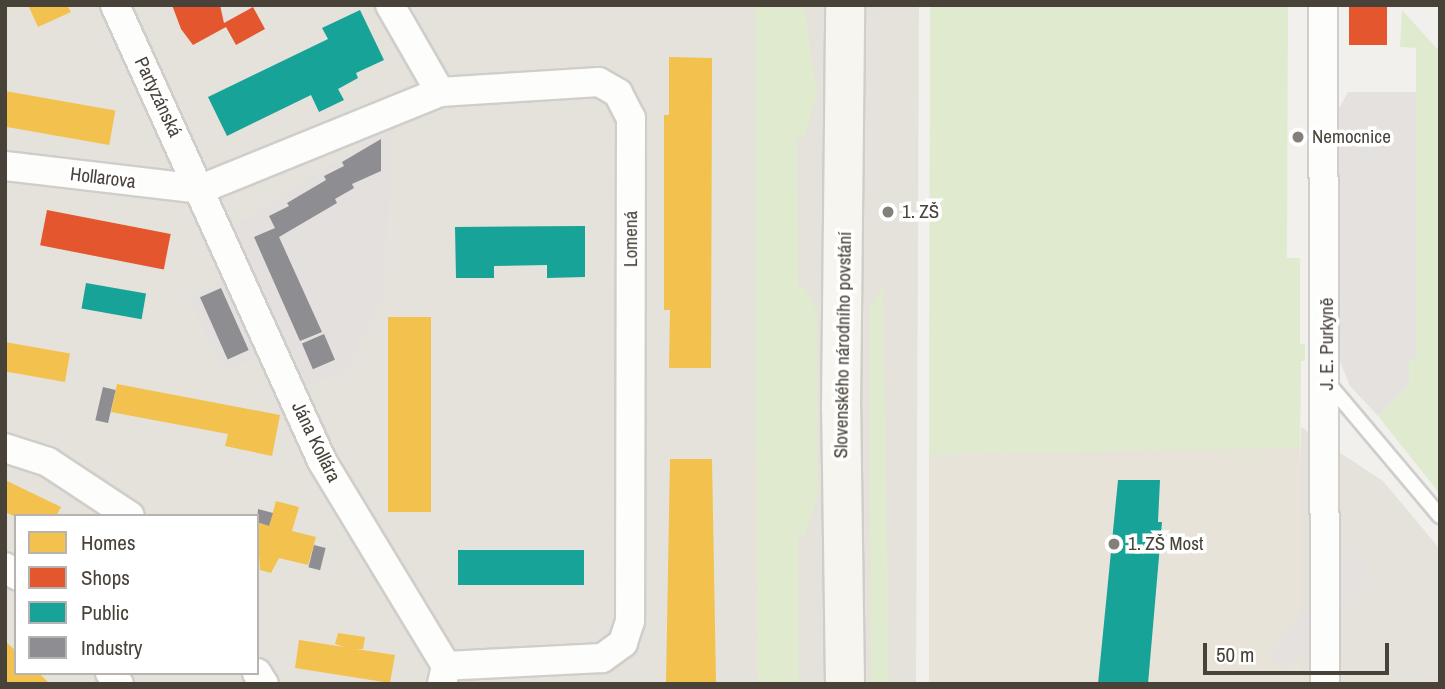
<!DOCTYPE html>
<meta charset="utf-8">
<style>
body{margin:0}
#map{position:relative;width:1445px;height:689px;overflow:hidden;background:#f2f0ed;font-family:"Archivo Narrow",sans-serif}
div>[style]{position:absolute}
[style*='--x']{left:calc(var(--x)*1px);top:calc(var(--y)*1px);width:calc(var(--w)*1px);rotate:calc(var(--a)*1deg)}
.residential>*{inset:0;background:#e5e2db}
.industrial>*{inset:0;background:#e4e0dd}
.education>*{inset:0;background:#e8e3d9;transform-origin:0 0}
.green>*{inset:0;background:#dfeacf}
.parking>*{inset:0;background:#e4e1de;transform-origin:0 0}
.homes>*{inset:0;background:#f2c14e;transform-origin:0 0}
.shops>*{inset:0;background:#e4572e;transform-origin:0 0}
.public>*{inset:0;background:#17a398;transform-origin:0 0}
.industry>*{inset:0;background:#8d8d92;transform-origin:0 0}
.roads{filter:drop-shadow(2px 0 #d0cecb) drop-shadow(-2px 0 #d0cecb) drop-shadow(0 2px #d0cecb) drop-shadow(0 -2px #d0cecb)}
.lane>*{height:14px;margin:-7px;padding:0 7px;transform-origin:7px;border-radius:7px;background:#fdfdfc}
.street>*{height:28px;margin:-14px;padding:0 14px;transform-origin:14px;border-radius:14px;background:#fdfdfc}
.secondary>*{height:38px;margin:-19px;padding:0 19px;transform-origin:19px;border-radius:19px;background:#f6f5f0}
.dots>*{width:19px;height:19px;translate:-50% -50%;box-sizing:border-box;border:4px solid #fff;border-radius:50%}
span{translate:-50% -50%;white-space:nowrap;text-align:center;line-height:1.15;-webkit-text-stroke:7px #fff;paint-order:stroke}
.street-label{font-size:19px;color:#484239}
.poi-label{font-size:19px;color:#484239}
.left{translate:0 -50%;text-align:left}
.frame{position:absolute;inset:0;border:7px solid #484239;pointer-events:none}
.legend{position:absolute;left:14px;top:514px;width:245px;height:161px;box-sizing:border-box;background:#fff;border:2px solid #b6b3b0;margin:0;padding:9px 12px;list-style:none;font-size:21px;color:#484239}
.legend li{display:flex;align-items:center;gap:14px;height:35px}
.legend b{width:35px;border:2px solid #b6b3b0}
.scale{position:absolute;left:1203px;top:643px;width:186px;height:32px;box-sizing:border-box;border:4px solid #484239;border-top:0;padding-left:9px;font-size:21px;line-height:24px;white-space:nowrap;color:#484239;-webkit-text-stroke:5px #fff;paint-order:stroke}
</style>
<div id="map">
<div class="residential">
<i style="clip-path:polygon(evenodd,5px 5px,919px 5px,916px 684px,5px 684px,5px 5px,16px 516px,257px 516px,257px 673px,16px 673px,16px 516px)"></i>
<i style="clip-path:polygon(1301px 427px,1383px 481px,1440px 549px,1440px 684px,1295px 684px)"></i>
</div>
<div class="industrial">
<i style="clip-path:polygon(394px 124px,383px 300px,347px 371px,283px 395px,259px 357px,225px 370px,187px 299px,228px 277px,214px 239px)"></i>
</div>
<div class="education">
<i style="left:1300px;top:448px;width:236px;height:371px;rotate:90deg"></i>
</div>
<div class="green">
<i style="clip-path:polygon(755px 5px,804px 5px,817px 96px,804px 137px,797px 138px,798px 286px,804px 286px,817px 312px,818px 496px,805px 535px,798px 536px,799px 684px,757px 684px)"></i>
<i style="clip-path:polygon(930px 5px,1288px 5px,1287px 258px,1300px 258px,1300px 344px,1305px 344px,1305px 361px,1301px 361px,1300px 448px,929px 455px)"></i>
<i style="clip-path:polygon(1402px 10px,1440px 52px,1440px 494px,1378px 416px,1409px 385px,1409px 359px,1416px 359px,1416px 48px,1400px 47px)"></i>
<i style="clip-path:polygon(883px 286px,889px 684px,871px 684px,869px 308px)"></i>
</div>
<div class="parking">
<i style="clip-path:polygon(1348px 92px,1416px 92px,1416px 359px,1409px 360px,1409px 385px,1378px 416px,1350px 386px,1340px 362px,1338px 110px)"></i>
<i style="left:1350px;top:553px;width:26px;height:131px;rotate:39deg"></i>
</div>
<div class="homes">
<i style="clip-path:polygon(28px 5px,67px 5px,71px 12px,38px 27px)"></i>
<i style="clip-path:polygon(669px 57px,712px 58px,711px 368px,669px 368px,670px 310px,664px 310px,664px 115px,669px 115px)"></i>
<i style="left:5px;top:91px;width:112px;height:35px;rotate:10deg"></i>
<i style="left:431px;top:317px;width:195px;height:43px;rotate:90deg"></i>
<i style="left:5px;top:342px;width:66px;height:29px;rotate:10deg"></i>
<i style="clip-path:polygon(117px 384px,280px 415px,272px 456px,225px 446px,228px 434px,111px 412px)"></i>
<i style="clip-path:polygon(670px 459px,712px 459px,716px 684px,666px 684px)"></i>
<i style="clip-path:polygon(5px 480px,61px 507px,56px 516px,16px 517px,5px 512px)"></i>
<i style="clip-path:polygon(276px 501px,299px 507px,292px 531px,316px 537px,308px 565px,279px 558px,271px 573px,260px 570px,257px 522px,269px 526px)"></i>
<i style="clip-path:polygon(338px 633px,365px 637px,363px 649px,356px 649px,395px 655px,390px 683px,295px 668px,299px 640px,344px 647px,335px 644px)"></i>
<i style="clip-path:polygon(5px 641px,16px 651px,16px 673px,39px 673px,50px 684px,9px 684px,5px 680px)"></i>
</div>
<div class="shops">
<i style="clip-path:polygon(172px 5px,220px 5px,224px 23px,253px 7px,265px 29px,236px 45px,226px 27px,193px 45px,181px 29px)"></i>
<i style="left:1349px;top:5px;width:38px;height:40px"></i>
<i style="left:47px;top:210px;width:126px;height:36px;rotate:11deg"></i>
</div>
<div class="public">
<i style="clip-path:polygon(360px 10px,384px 60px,356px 73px,358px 78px,338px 89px,344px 100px,319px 112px,311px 95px,227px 136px,208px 97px,328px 39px,322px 28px)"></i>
<i style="clip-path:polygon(585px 226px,585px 277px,547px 278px,547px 265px,494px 266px,494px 278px,456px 278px,455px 227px)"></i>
<i style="left:86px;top:283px;width:61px;height:26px;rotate:10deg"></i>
<i style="clip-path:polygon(1118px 480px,1160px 480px,1158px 522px,1162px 522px,1148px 684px,1098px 684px)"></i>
<i style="left:584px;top:550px;width:35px;height:126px;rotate:90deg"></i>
</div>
<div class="industry">
<i style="clip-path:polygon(381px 139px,381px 171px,352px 184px,354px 188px,335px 199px,337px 203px,279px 237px,322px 332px,300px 341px,254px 237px,275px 228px,269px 216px,289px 206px,287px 203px,326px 180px,324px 176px,344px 166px,342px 162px)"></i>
<i style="left:221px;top:288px;width:68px;height:23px;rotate:66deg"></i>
<i style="left:324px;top:334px;width:28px;height:24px;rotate:67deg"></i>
<i style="left:103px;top:387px;width:13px;height:34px;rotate:13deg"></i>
<i style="clip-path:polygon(258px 509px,273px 513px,269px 526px,257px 522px)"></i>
<i style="left:314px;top:545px;width:12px;height:23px;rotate:14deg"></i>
</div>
<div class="roads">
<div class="lane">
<i style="--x:1327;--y:382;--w:175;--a:49.9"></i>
</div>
<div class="street">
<i style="--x:115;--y:5;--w:501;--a:65.58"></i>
<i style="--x:322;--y:461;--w:240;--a:58.8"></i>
<i style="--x:446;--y:666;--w:18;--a:103"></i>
<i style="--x:390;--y:5;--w:100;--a:60.1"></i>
<i style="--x:1323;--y:5;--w:679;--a:89.83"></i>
<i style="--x:5;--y:166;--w:197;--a:6.7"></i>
<i style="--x:201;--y:189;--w:258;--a:-22.1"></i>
<i style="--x:440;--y:92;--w:159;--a:-3.6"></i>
<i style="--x:599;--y:82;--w:22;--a:30"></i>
<i style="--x:618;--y:93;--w:28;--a:63"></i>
<i style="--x:631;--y:118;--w:503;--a:90.11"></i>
<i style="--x:630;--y:621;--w:23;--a:108"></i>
<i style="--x:623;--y:643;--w:26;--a:144"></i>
<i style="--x:602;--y:658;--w:156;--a:177.1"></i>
<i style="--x:5;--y:448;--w:45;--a:18"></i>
<i style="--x:48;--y:462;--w:98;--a:33.4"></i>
<i style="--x:5;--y:567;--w:14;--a:36"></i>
<i style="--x:110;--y:673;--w:14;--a:51"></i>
<i style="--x:257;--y:673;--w:13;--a:58"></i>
</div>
<div class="secondary">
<i style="--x:845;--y:684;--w:275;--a:-90.8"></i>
<i style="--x:841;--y:409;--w:404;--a:-89.4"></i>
</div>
</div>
<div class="dots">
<i style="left:1298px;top:137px;background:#847f78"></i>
<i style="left:888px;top:212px;background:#847f78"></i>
<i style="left:1114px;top:544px;background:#847f78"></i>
</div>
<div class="street-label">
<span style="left:158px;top:97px;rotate:65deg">Partyzánská</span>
<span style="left:103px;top:178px;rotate:7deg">Hollarova</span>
<span style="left:631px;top:239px;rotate:-90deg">Lomená</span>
<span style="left:1327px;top:344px;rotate:-90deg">J. E. Purkyně</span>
<span style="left:843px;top:345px;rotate:-89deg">Slovenského národního povstání</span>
<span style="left:316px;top:442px;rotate:64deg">Jána Kollára</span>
</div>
<div class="poi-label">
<span class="left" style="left:1312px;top:137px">Nemocnice</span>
<span class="left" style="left:902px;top:212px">1. ZŠ</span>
<span class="left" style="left:1128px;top:544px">1. ZŠ Most</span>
</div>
<div class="frame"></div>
<ul class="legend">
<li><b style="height:19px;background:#f2c14e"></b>Homes</li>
<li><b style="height:19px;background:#e4572e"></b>Shops</li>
<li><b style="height:19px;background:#17a398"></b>Public</li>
<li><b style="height:19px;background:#8d8d92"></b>Industry</li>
</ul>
<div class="scale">50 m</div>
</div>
